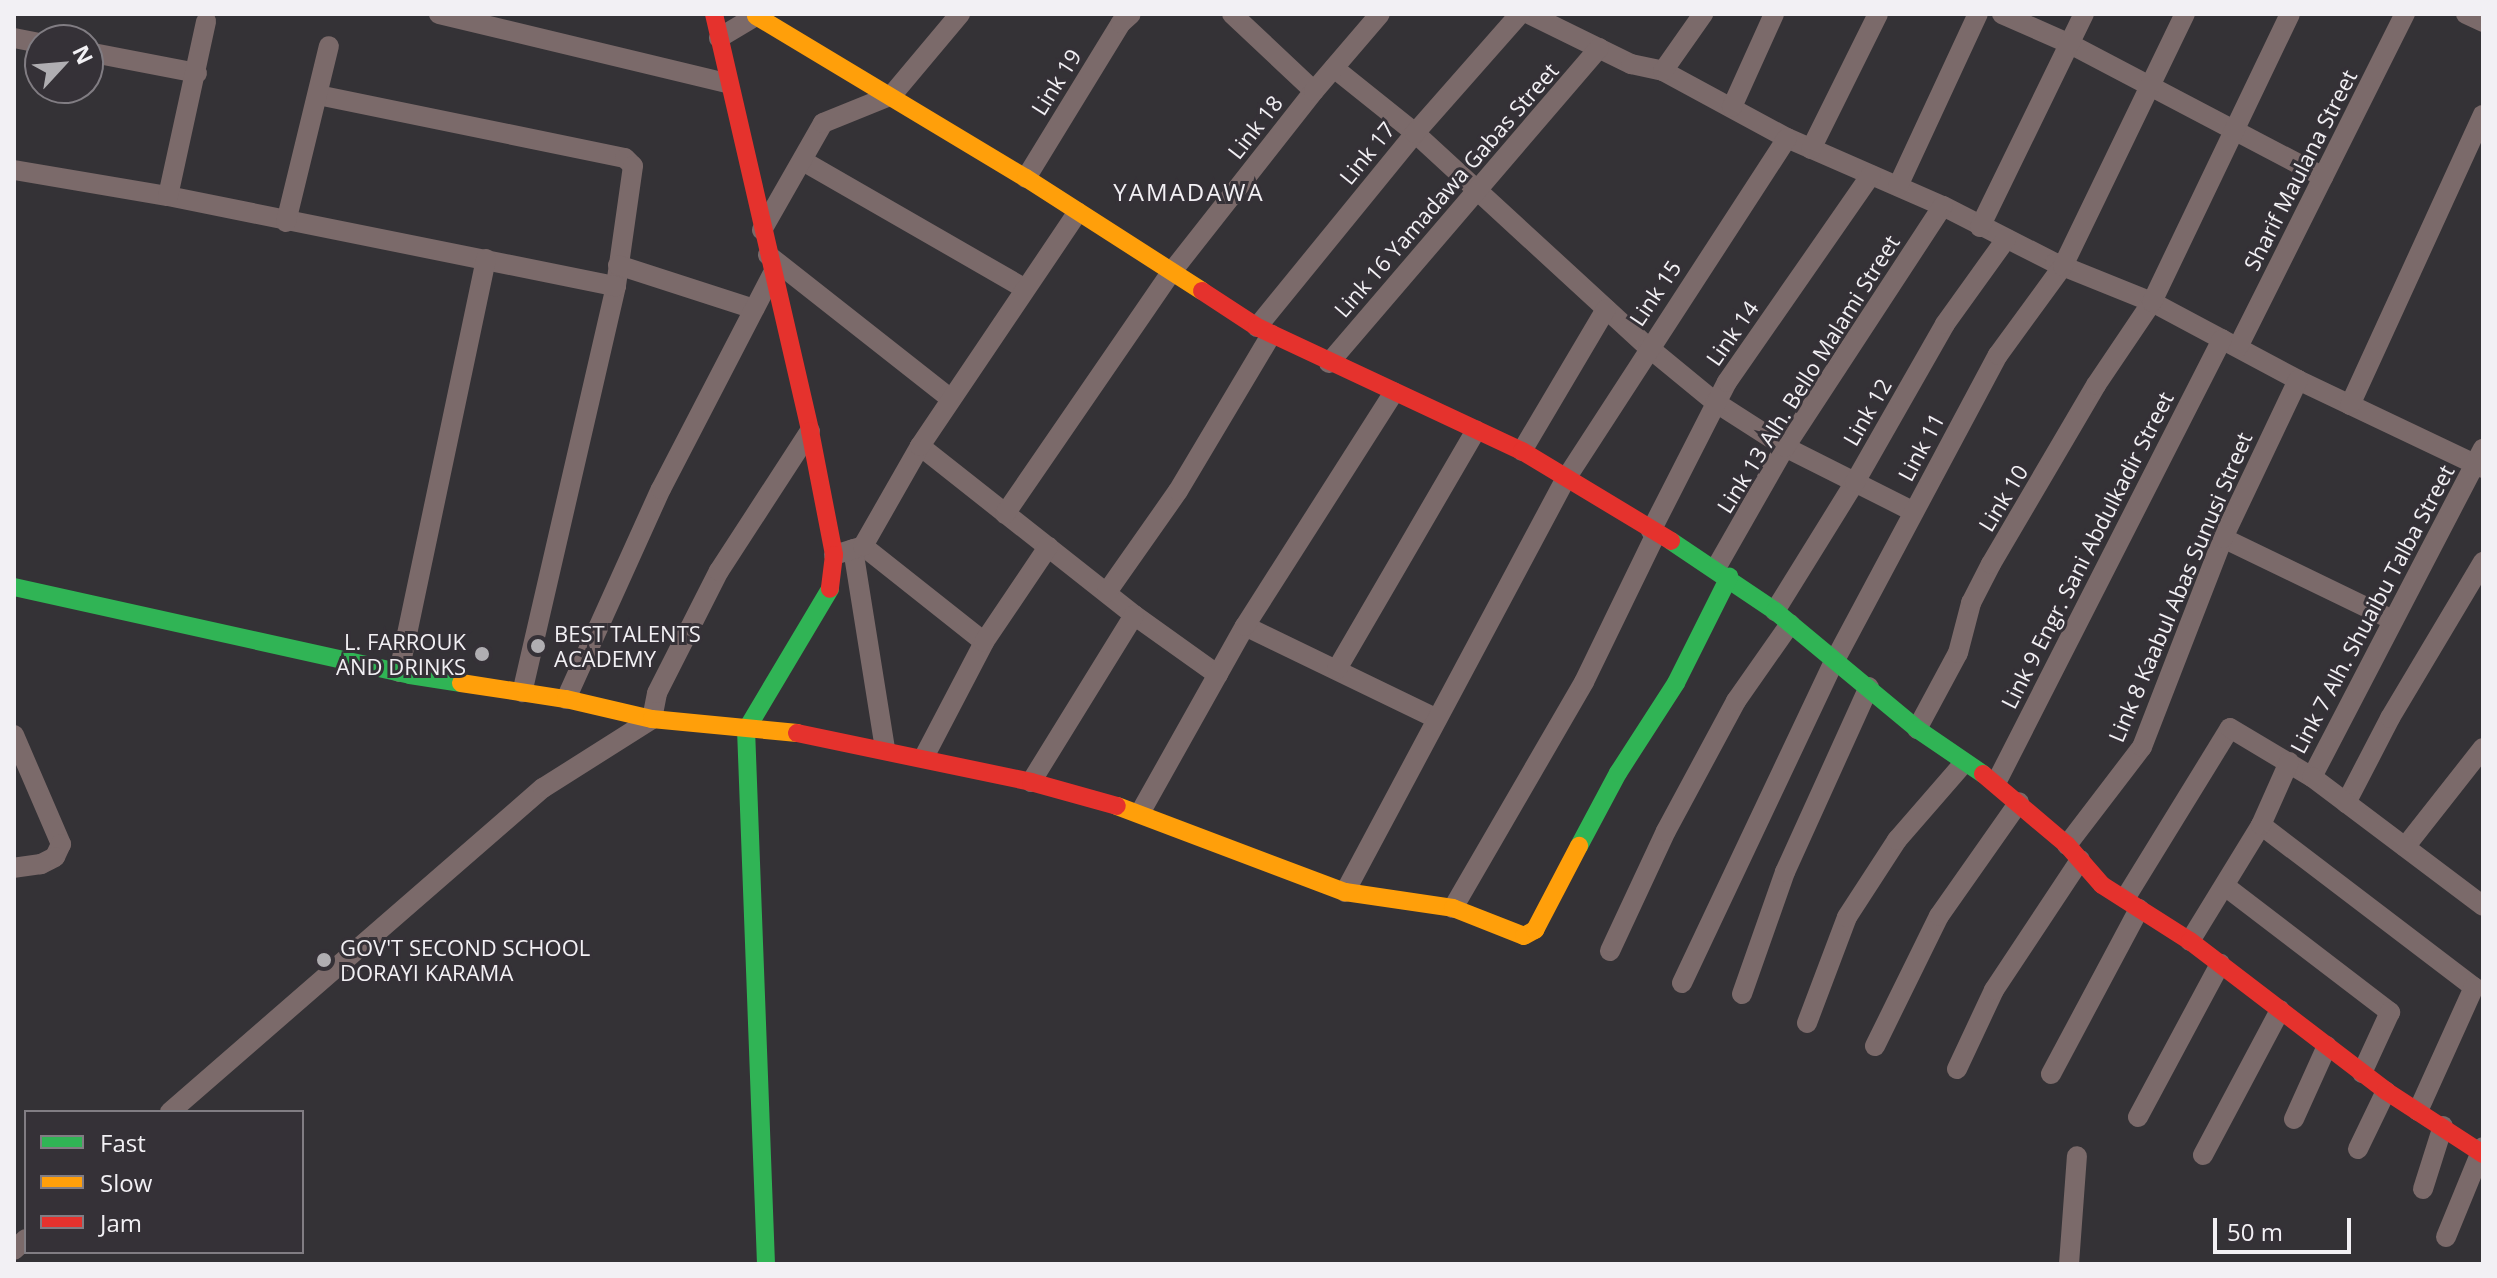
<!DOCTYPE html>
<style>
body{margin:0}
#map{position:relative;width:2497px;height:1278px;overflow:hidden;background:#343236;font-family:"Open Sans",sans-serif}
div>[style]{position:absolute}
[style*='--x']{left:calc(var(--x)*1px);top:calc(var(--y)*1px);width:calc(var(--w)*1px);rotate:calc(var(--a)*1deg)}
.street>*{height:20px;margin:-10px;padding:0 10px;transform-origin:10px;border-radius:10px;background:#7b6a6a}
.fast>*{height:18px;margin:-9px;padding:0 9px;transform-origin:9px;border-radius:9px;background:#30b455}
.slow>*{height:18px;margin:-9px;padding:0 9px;transform-origin:9px;border-radius:9px;background:#ff9f0a}
.jam>*{height:18px;margin:-9px;padding:0 9px;transform-origin:9px;border-radius:9px;background:#e5322d}
.dots>*{width:22px;height:22px;translate:-50% -50%;box-sizing:border-box;border:4px solid #353137;border-radius:50%}
span{translate:-50% -50%;white-space:nowrap;text-align:center;line-height:1.15;-webkit-text-stroke:6px #353137;paint-order:stroke}
.street-label{font-size:22px;color:#f2f0f4}
.poi-label{font-size:22px;color:#f2f0f4}
.left{translate:0 -50%;text-align:left}
.right{translate:-100% -50%;text-align:right}
.neighbourhood-label{font-size:24px;color:#f2f0f4;letter-spacing:2px}
.frame{position:absolute;inset:0;border:16px solid #f2f0f4;pointer-events:none}
.legend{position:absolute;left:24px;top:1110px;width:280px;height:144px;box-sizing:border-box;background:#353137;border:2px solid #817d83;margin:0;padding:10px 14px;list-style:none;font-size:24px;color:#f2f0f4}
.legend li{display:flex;align-items:center;gap:16px;height:40px}
.legend b{width:40px;border:2px solid #817d83}
.north{position:absolute;left:24px;top:24px;width:80px;height:80px;box-sizing:border-box;background:#353137;border:2px solid #817d83;border-radius:50%;rotate:64deg;font-size:22px;font-weight:700;line-height:32px;text-align:center;color:#f2f0f4}
.north::after{content:'';display:block;margin:auto;width:28px;height:36px;background:#b0aeb2;clip-path:polygon(50% 0,100% 100%,50% 72%,0 100%)}
.scale{position:absolute;left:2213px;top:1218px;width:138px;height:36px;box-sizing:border-box;border:4px solid #f2f0f4;border-top:0;padding-left:10px;font-size:24px;line-height:28px;white-space:nowrap;color:#f2f0f4;-webkit-text-stroke:6px #353137;paint-order:stroke}
</style>
<div id="map">
<div class="street">
<i style="--x:439;--y:14;--w:296;--a:13.5"></i>
<i style="--x:1232;--y:14;--w:112;--a:43.2"></i>
<i style="--x:1529;--y:14;--w:114;--a:26.1"></i>
<i style="--x:1631;--y:64;--w:33;--a:12"></i>
<i style="--x:1663;--y:71;--w:141;--a:28.4"></i>
<i style="--x:1787;--y:138;--w:170;--a:23.6"></i>
<i style="--x:1943;--y:206;--w:126;--a:27"></i>
<i style="--x:2055;--y:263;--w:105;--a:21.9"></i>
<i style="--x:2152;--y:302;--w:166;--a:28.1"></i>
<i style="--x:2298;--y:380;--w:205;--a:25.4"></i>
<i style="--x:2002;--y:14;--w:74;--a:23.8"></i>
<i style="--x:2070;--y:44;--w:286;--a:27.7"></i>
<i style="--x:2466;--y:14;--w:19;--a:25"></i>
<i style="--x:14;--y:38;--w:26;--a:11"></i>
<i style="--x:719;--y:38;--w:47;--a:-31"></i>
<i style="--x:88;--y:52;--w:111;--a:10.9"></i>
<i style="--x:1334;--y:68;--w:104;--a:38.7"></i>
<i style="--x:1415;--y:133;--w:316;--a:42.6"></i>
<i style="--x:1648;--y:347;--w:87;--a:39.4"></i>
<i style="--x:1715;--y:402;--w:83;--a:32.7"></i>
<i style="--x:1785;--y:447;--w:144;--a:26.7"></i>
<i style="--x:1663;--y:71;--w:70;--a:-54.9"></i>
<i style="--x:318;--y:95;--w:313;--a:11.6"></i>
<i style="--x:625;--y:158;--w:11;--a:45"></i>
<i style="--x:633;--y:166;--w:121;--a:98.1"></i>
<i style="--x:616;--y:286;--w:417;--a:103"></i>
<i style="--x:1732;--y:107;--w:102;--a:-65.7"></i>
<i style="--x:1811;--y:149;--w:151;--a:-63.6"></i>
<i style="--x:803;--y:161;--w:255;--a:29.9"></i>
<i style="--x:14;--y:170;--w:156;--a:9.6"></i>
<i style="--x:168;--y:196;--w:457;--a:11.4"></i>
<i style="--x:1026;--y:178;--w:182;--a:-58.5"></i>
<i style="--x:1121;--y:23;--w:13;--a:-42"></i>
<i style="--x:1898;--y:186;--w:190;--a:-65.1"></i>
<i style="--x:168;--y:196;--w:179;--a:-77.7"></i>
<i style="--x:286;--y:222;--w:181;--a:-76.3"></i>
<i style="--x:1980;--y:227;--w:237;--a:-64"></i>
<i style="--x:762;--y:230;--w:123;--a:-60.3"></i>
<i style="--x:823;--y:123;--w:74;--a:-22.1"></i>
<i style="--x:892;--y:95;--w:106;--a:-50"></i>
<i style="--x:768;--y:255;--w:233;--a:38.2"></i>
<i style="--x:618;--y:265;--w:143;--a:17.9"></i>
<i style="--x:1257;--y:327;--w:250;--a:-50.8"></i>
<i style="--x:1415;--y:133;--w:159;--a:-48.6"></i>
<i style="--x:2238;--y:347;--w:373;--a:-63.4"></i>
<i style="--x:1329;--y:363;--w:415;--a:-49.4"></i>
<i style="--x:2350;--y:405;--w:319;--a:-65.4"></i>
<i style="--x:920;--y:446;--w:273;--a:38.3"></i>
<i style="--x:1134;--y:615;--w:103;--a:35.5"></i>
<i style="--x:1522;--y:451;--w:165;--a:-59.4"></i>
<i style="--x:1005;--y:514;--w:291;--a:-55.5"></i>
<i style="--x:1170;--y:274;--w:233;--a:-51.8"></i>
<i style="--x:1314;--y:91;--w:101;--a:-49.4"></i>
<i style="--x:1651;--y:531;--w:167;--a:-63"></i>
<i style="--x:1727;--y:382;--w:252;--a:-55.2"></i>
<i style="--x:2223;--y:538;--w:189;--a:25.8"></i>
<i style="--x:863;--y:546;--w:154;--a:38.4"></i>
<i style="--x:853;--y:549;--w:203;--a:80.9"></i>
<i style="--x:834;--y:555;--w:30;--a:-17"></i>
<i style="--x:863;--y:546;--w:115;--a:-60.3"></i>
<i style="--x:920;--y:446;--w:282;--a:-56"></i>
<i style="--x:1716;--y:568;--w:139;--a:-60.3"></i>
<i style="--x:1785;--y:447;--w:288;--a:-56.8"></i>
<i style="--x:1107;--y:592;--w:123;--a:-54.9"></i>
<i style="--x:1178;--y:491;--w:182;--a:-59.2"></i>
<i style="--x:1775;--y:611;--w:152;--a:-58.2"></i>
<i style="--x:1855;--y:482;--w:182;--a:-60.3"></i>
<i style="--x:1945;--y:324;--w:105;--a:-54.3"></i>
<i style="--x:1245;--y:626;--w:213;--a:25.8"></i>
<i style="--x:1337;--y:669;--w:276;--a:-59.8"></i>
<i style="--x:399;--y:672;--w:422;--a:-78.1"></i>
<i style="--x:566;--y:699;--w:230;--a:-65.7"></i>
<i style="--x:661;--y:489;--w:241;--a:-62.6"></i>
<i style="--x:1917;--y:729;--w:86;--a:-61.7"></i>
<i style="--x:1958;--y:653;--w:52;--a:-75.4"></i>
<i style="--x:1971;--y:603;--w:44;--a:-62.9"></i>
<i style="--x:1991;--y:564;--w:208;--a:-59.6"></i>
<i style="--x:2096;--y:385;--w:100;--a:-56"></i>
<i style="--x:2152;--y:302;--w:319;--a:-64.4"></i>
<i style="--x:14;--y:735;--w:119;--a:66.7"></i>
<i style="--x:61;--y:844;--w:14;--a:115"></i>
<i style="--x:55;--y:857;--w:16;--a:153"></i>
<i style="--x:41;--y:864;--w:27;--a:172"></i>
<i style="--x:924;--y:757;--w:130;--a:-62.4"></i>
<i style="--x:984;--y:642;--w:115;--a:-56"></i>
<i style="--x:2312;--y:777;--w:370;--a:-62.5"></i>
<i style="--x:1031;--y:782;--w:196;--a:-58.3"></i>
<i style="--x:1996;--y:783;--w:498;--a:-63"></i>
<i style="--x:2346;--y:803;--w:96;--a:-62.6"></i>
<i style="--x:2390;--y:718;--w:182;--a:-59.2"></i>
<i style="--x:1140;--y:813;--w:214;--a:-60.7"></i>
<i style="--x:1245;--y:626;--w:277;--a:-57.5"></i>
<i style="--x:2261;--y:825;--w:268;--a:37.3"></i>
<i style="--x:2474;--y:987;--w:136;--a:114.3"></i>
<i style="--x:2067;--y:845;--w:123;--a:-52.6"></i>
<i style="--x:2142;--y:747;--w:224;--a:-68.8"></i>
<i style="--x:2223;--y:538;--w:175;--a:-64.6"></i>
<i style="--x:2405;--y:847;--w:126;--a:-51.8"></i>
<i style="--x:2225;--y:886;--w:208;--a:37.4"></i>
<i style="--x:2390;--y:1012;--w:67;--a:114.7"></i>
<i style="--x:1345;--y:892;--w:471;--a:-61.9"></i>
<i style="--x:1567;--y:477;--w:404;--a:-57"></i>
<i style="--x:2126;--y:897;--w:198;--a:-58.4"></i>
<i style="--x:2230;--y:728;--w:96;--a:30.9"></i>
<i style="--x:2312;--y:777;--w:214;--a:37"></i>
<i style="--x:1453;--y:908;--w:261;--a:-59.9"></i>
<i style="--x:1584;--y:682;--w:165;--a:-64.1"></i>
<i style="--x:2190;--y:941;--w:136;--a:-58.5"></i>
<i style="--x:2261;--y:825;--w:69;--a:-66"></i>
<i style="--x:1610;--y:951;--w:132;--a:-65"></i>
<i style="--x:1666;--y:831;--w:148;--a:-61.7"></i>
<i style="--x:1736;--y:701;--w:94;--a:-55"></i>
<i style="--x:1682;--y:983;--w:357;--a:-64.7"></i>
<i style="--x:1835;--y:660;--w:346;--a:-61.9"></i>
<i style="--x:1998;--y:355;--w:110;--a:-53.9"></i>
<i style="--x:2063;--y:266;--w:280;--a:-64.2"></i>
<i style="--x:1742;--y:994;--w:129;--a:-70.6"></i>
<i style="--x:1785;--y:872;--w:203;--a:-65.6"></i>
<i style="--x:1807;--y:1023;--w:113;--a:-69.3"></i>
<i style="--x:1847;--y:917;--w:92;--a:-57"></i>
<i style="--x:1897;--y:840;--w:102;--a:-49"></i>
<i style="--x:1875;--y:1046;--w:145;--a:-63.8"></i>
<i style="--x:1939;--y:916;--w:139;--a:-54.9"></i>
<i style="--x:1957;--y:1069;--w:87;--a:-64.9"></i>
<i style="--x:1994;--y:990;--w:156;--a:-56.5"></i>
<i style="--x:2051;--y:1074;--w:187;--a:-61.9"></i>
<i style="--x:170;--y:1112;--w:494;--a:-41"></i>
<i style="--x:543;--y:788;--w:129;--a:-32.3"></i>
<i style="--x:652;--y:719;--w:26;--a:-79"></i>
<i style="--x:657;--y:693;--w:137;--a:-63.1"></i>
<i style="--x:719;--y:571;--w:167;--a:-57"></i>
<i style="--x:2138;--y:1117;--w:174;--a:-61.8"></i>
<i style="--x:2294;--y:1119;--w:80;--a:-65.7"></i>
<i style="--x:2358;--y:1149;--w:64;--a:-64.2"></i>
<i style="--x:2203;--y:1155;--w:164;--a:-62"></i>
<i style="--x:2423;--y:1189;--w:66;--a:-72.4"></i>
<i style="--x:2446;--y:1237;--w:97;--a:-67.7"></i>
<i style="--x:14;--y:1250;--w:16;--a:-43"></i>
<i style="--x:2069;--y:1264;--w:108;--a:-85.8"></i>
</div>
<div class="fast">
<i style="--x:1671;--y:541;--w:125;--a:33.9"></i>
<i style="--x:1775;--y:611;--w:185;--a:39.7"></i>
<i style="--x:1917;--y:729;--w:80;--a:34.3"></i>
<i style="--x:14;--y:587;--w:406;--a:12.5"></i>
<i style="--x:410;--y:675;--w:52;--a:8.9"></i>
<i style="--x:1579;--y:846;--w:83;--a:-61.9"></i>
<i style="--x:1618;--y:773;--w:107;--a:-57.2"></i>
<i style="--x:1676;--y:683;--w:119;--a:-63.4"></i>
<i style="--x:766;--y:1264;--w:534;--a:-92.14"></i>
<i style="--x:746;--y:730;--w:164;--a:-59.2"></i>
</div>
<div class="slow">
<i style="--x:756;--y:16;--w:315;--a:31"></i>
<i style="--x:1026;--y:178;--w:209;--a:32.7"></i>
<i style="--x:461;--y:683;--w:106;--a:8.7"></i>
<i style="--x:566;--y:699;--w:88;--a:13.1"></i>
<i style="--x:652;--y:719;--w:146;--a:5.5"></i>
<i style="--x:1117;--y:806;--w:244;--a:20.7"></i>
<i style="--x:1345;--y:892;--w:109;--a:8.4"></i>
<i style="--x:1453;--y:908;--w:76;--a:21.5"></i>
<i style="--x:1524;--y:936;--w:13;--a:-29"></i>
<i style="--x:1535;--y:930;--w:95;--a:-62.4"></i>
</div>
<div class="jam">
<i style="--x:714;--y:14;--w:428;--a:77"></i>
<i style="--x:810;--y:431;--w:126;--a:79"></i>
<i style="--x:834;--y:555;--w:34;--a:97"></i>
<i style="--x:1202;--y:291;--w:66;--a:33.2"></i>
<i style="--x:1257;--y:327;--w:293;--a:25.1"></i>
<i style="--x:1522;--y:451;--w:174;--a:31.1"></i>
<i style="--x:797;--y:733;--w:239;--a:11.8"></i>
<i style="--x:1031;--y:782;--w:89;--a:15.6"></i>
<i style="--x:1983;--y:774;--w:110;--a:40.2"></i>
<i style="--x:2067;--y:845;--w:53;--a:48.8"></i>
<i style="--x:2102;--y:885;--w:104;--a:32.5"></i>
<i style="--x:2190;--y:941;--w:247;--a:37.4"></i>
<i style="--x:2386;--y:1091;--w:116;--a:33"></i>
</div>
<div class="dots">
<i style="left:538px;top:646px;background:#b0aeb2"></i>
<i style="left:482px;top:654px;background:#b0aeb2"></i>
<i style="left:324px;top:960px;background:#b0aeb2"></i>
</div>
<div class="street-label">
<span style="left:1056px;top:82px;rotate:-58deg">Link 19</span>
<span style="left:1255px;top:127px;rotate:-52deg">Link 18</span>
<span style="left:1367px;top:153px;rotate:-51deg">Link 17</span>
<span style="left:2300px;top:170px;rotate:-63deg">Sharif Maulana Street</span>
<span style="left:1446px;top:190px;rotate:-49deg">Link 16 Yamadawa Gabas Street</span>
<span style="left:1655px;top:293px;rotate:-56deg">Link 15</span>
<span style="left:1732px;top:333px;rotate:-55deg">Link 14</span>
<span style="left:1808px;top:374px;rotate:-58deg">Link 13 Alh. Bello Malami Street</span>
<span style="left:1867px;top:412px;rotate:-60deg">Link 12</span>
<span style="left:1921px;top:447px;rotate:-62deg">Link 11</span>
<span style="left:2003px;top:498px;rotate:-59deg">Link 10</span>
<span style="left:2087px;top:550px;rotate:-63deg">Link 9 Engr. Sani Abdulkadir Street</span>
<span style="left:2180px;top:587px;rotate:-67deg">Link 8 Kaabul Abas Sunusi Street</span>
<span style="left:2372px;top:609px;rotate:-62deg">Link 7 Alh. Shuaibu Talba Street</span>
</div>
<div class="poi-label">
<span class="left" style="left:554px;top:646px">BEST TALENTS<br>ACADEMY</span>
<span class="right" style="left:466px;top:654px">L. FARROUK<br>AND DRINKS</span>
<span class="left" style="left:340px;top:960px">GOV'T SECOND SCHOOL<br>DORAYI KARAMA</span>
</div>
<div class="neighbourhood-label">
<span style="left:1189px;top:192px">YAMADAWA</span>
</div>
<div class="frame"></div>
<ul class="legend">
<li><b style="height:10px;background:#30b455"></b>Fast</li>
<li><b style="height:10px;background:#ff9f0a"></b>Slow</li>
<li><b style="height:10px;background:#e5322d"></b>Jam</li>
</ul>
<div class="north">N</div>
<div class="scale">50 m</div>
</div>
